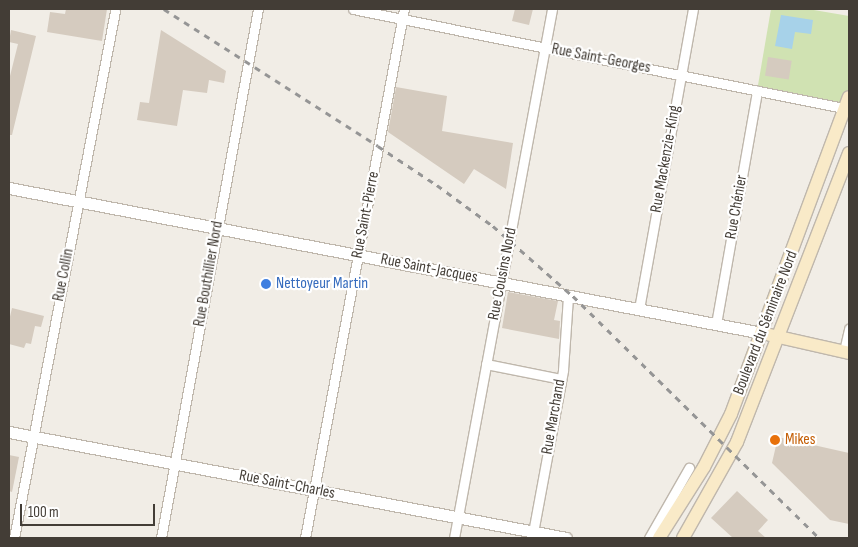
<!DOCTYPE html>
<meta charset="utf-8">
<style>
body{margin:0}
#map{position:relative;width:858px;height:547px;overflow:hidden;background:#f1ede6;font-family:"Sofia Sans Condensed",sans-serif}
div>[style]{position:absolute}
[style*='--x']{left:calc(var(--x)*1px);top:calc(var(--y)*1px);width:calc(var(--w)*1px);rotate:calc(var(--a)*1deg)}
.green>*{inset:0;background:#d0e2b2}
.water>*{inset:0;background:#a7d2e9}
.building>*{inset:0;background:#d5cbbf;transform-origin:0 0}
.roads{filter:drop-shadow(1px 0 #bfb7ac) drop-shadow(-1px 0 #bfb7ac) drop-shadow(0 1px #bfb7ac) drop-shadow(0 -1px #bfb7ac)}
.minor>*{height:9px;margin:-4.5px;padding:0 4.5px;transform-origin:4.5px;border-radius:4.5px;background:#fff}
.tertiary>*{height:11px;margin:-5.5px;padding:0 5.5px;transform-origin:5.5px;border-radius:5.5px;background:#fff}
.secondary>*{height:12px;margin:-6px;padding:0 6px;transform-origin:6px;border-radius:6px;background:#f9eac8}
.rail>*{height:2.5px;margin-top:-1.25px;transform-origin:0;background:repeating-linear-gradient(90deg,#959595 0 6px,transparent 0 12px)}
.dots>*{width:14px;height:14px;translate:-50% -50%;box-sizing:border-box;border:2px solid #fff;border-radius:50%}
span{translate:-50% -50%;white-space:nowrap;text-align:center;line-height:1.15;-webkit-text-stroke:4.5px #fff;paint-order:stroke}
.street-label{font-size:16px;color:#433d36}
.shop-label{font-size:16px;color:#366cbe}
.left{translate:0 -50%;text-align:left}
.food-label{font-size:16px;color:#c56008}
.frame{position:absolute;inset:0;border:10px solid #433d36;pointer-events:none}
.scale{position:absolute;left:20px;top:504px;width:135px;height:22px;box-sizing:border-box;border:2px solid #433d36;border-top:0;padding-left:6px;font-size:15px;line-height:18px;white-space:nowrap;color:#433d36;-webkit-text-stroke:4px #fff;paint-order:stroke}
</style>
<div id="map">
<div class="green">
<i style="clip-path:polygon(771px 9px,808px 9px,849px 16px,849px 97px,845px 108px,757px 91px)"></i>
</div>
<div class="water">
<i style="clip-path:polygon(781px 15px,813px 20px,811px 34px,795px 32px,792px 49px,775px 46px)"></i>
</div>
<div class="building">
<i style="clip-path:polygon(66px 9px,107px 9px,102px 41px,47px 32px,50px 12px,65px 14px)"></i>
<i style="clip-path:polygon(515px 9px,533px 9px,529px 25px,512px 21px)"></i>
<i style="clip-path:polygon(11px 30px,36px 36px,12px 135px,9px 135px,9px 80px,18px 44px,9px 42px)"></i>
<i style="clip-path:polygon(161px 30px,226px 71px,224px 83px,209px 80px,207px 93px,183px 90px,177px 126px,137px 120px,140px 102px,149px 103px)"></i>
<i style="left:768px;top:57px;width:24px;height:19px;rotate:9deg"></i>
<i style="clip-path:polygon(396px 87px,447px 96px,442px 131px,513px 143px,506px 189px,474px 169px,464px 184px,388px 132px)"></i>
<i style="clip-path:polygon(508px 292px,558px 301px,554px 320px,560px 321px,559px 339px,502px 328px)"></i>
<i style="clip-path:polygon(12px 308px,44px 316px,41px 327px,35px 326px,31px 344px,26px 343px,24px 348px,9px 344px,9px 321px)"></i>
<i style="clip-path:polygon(778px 437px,849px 453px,849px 524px,830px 520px,772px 463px)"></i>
<i style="clip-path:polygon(9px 455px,19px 457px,12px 492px,9px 491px)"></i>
<i style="clip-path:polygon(737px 491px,768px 520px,758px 531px,766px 538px,733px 538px,711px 518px)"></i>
</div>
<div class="roads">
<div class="minor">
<i style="--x:353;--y:9;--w:505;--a:11.42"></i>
<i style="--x:639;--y:309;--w:305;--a:-79.8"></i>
<i style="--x:716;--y:324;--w:237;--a:-80"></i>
<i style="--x:844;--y:351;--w:23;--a:-77"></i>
<i style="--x:486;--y:364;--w:76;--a:11.3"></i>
<i style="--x:14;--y:538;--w:537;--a:-79.15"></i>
<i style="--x:161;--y:538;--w:538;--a:-79.61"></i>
<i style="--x:305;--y:538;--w:538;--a:-79.4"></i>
<i style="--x:454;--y:538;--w:538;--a:-79.5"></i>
<i style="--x:532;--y:538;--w:171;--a:-79.5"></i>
<i style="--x:563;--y:370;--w:74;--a:-86.1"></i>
<i style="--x:649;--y:538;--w:81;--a:-60.3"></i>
</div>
<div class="tertiary">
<i style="--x:9;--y:188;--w:767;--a:10.9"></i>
<i style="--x:9;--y:432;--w:567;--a:10.77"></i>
</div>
<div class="secondary">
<i style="--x:770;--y:335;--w:81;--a:12.8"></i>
<i style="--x:659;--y:538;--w:84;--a:-57.6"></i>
<i style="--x:704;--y:467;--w:59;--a:-63"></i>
<i style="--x:731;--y:414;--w:338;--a:-69.6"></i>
<i style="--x:683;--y:538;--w:110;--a:-60.6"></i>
<i style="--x:737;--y:442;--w:310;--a:-68.8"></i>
</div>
</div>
<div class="rail">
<i style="--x:164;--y:9;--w:254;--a:32.6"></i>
<i style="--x:378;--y:146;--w:71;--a:33.5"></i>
<i style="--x:437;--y:185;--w:69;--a:36.2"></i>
<i style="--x:493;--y:226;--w:106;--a:41.2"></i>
<i style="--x:573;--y:296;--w:345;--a:44.5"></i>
</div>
<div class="dots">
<i style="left:266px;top:284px;background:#3f7fe0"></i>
<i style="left:775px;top:440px;background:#e8710a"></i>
</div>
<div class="street-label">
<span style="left:601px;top:59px;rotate:11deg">Rue Saint-Georges</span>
<span style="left:666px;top:159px;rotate:-80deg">Rue Mackenzie-King</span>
<span style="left:737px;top:207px;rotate:-80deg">Rue Chénier</span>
<span style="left:366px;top:215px;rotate:-79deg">Rue Saint-Pierre</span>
<span style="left:429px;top:269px;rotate:11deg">Rue Saint-Jacques</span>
<span style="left:209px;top:274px;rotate:-80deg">Rue Bouthillier Nord</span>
<span style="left:503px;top:274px;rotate:-79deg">Rue Cousins Nord</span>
<span style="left:64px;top:275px;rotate:-79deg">Rue Collin</span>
<span style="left:766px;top:323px;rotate:-69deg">Boulevard du Séminaire Nord</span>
<span style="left:554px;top:417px;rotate:-80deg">Rue Marchand</span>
<span style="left:287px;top:485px;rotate:11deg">Rue Saint-Charles</span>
</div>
<div class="shop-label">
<span class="left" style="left:276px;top:284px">Nettoyeur Martin</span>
</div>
<div class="food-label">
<span class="left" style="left:785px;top:440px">Mikes</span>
</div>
<div class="frame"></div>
<div class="scale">100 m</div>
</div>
